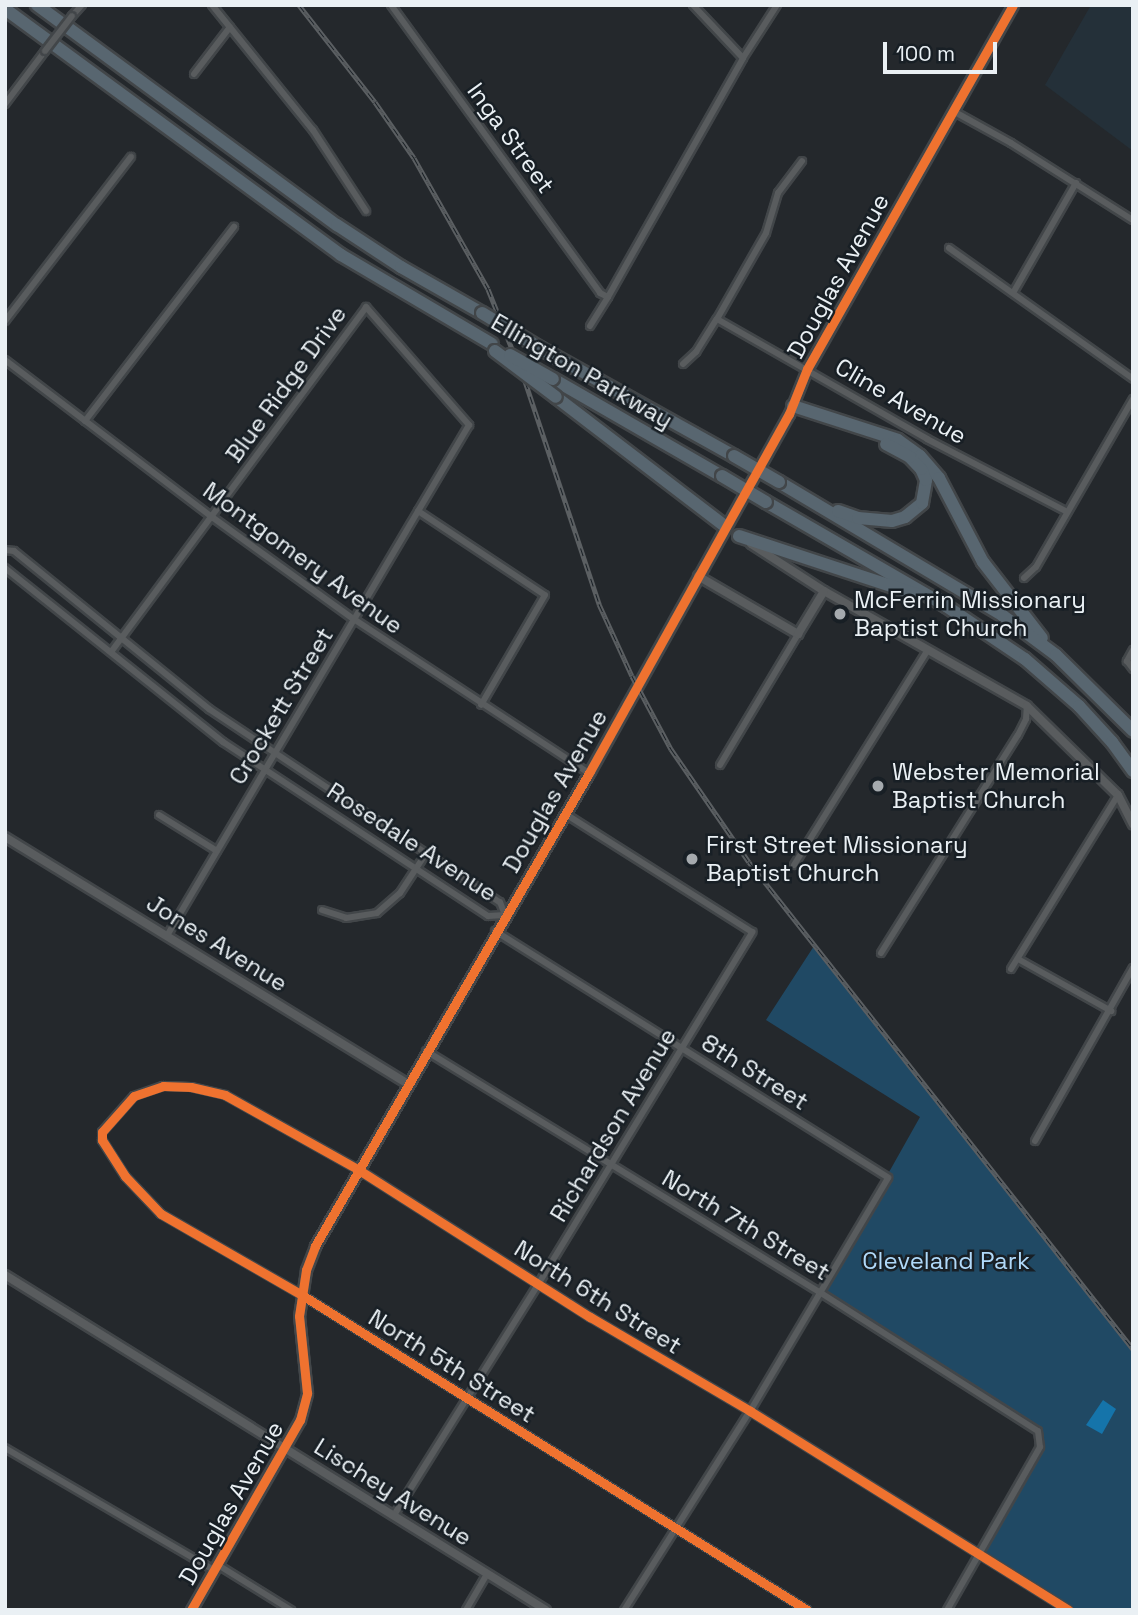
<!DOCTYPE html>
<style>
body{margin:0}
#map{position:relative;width:1138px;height:1615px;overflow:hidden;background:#24282c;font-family:"Space Grotesk",sans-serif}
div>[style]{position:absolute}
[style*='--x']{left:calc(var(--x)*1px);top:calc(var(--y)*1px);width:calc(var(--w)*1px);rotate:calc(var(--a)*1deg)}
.built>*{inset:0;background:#243039}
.green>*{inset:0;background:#204964}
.water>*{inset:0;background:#1574aa}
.roads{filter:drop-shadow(2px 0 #424649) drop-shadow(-2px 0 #424649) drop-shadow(0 2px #424649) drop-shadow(0 -2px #424649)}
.minor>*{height:6px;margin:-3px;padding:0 3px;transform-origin:3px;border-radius:3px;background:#595c5e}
.tertiary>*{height:8px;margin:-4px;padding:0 4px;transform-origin:4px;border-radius:4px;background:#595c5e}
.secondary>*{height:9px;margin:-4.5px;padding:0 4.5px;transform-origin:4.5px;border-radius:4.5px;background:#53595e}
.motorway>*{height:12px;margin:-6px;padding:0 6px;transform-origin:6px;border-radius:6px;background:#586670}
.rail>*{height:5px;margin-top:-2.5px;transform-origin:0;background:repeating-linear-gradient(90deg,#181f25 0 8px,#5b5f62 0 16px);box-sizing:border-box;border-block:2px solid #5b5f62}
.bridges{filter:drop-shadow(2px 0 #424649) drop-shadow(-2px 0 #424649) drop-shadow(0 2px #424649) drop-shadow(0 -2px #424649)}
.minor-bridge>*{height:6px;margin:-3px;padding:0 3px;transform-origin:3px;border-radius:3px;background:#595c5e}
.motorway-bridge>*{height:12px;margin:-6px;padding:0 6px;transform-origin:6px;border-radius:6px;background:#586670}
.cycleway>*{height:9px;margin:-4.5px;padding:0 4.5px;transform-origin:4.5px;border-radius:4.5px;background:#ef722f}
.dots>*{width:19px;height:19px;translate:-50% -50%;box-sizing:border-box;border:4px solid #181f25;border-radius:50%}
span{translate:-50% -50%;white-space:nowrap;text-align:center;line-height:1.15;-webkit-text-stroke:5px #181f25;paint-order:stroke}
.street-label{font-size:24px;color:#eaf0f4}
.poi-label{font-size:24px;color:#eaf0f4}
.left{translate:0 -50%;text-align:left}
.park-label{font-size:24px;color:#b0d9f9}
.frame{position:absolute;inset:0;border:7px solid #eaf0f4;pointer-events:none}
.scale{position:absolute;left:883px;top:42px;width:114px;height:32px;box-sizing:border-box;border:4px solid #eaf0f4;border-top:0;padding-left:9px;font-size:21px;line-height:24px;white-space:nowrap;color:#eaf0f4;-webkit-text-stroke:5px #181f25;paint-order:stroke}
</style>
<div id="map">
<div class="built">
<i style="clip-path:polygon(1091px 5px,1133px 5px,1133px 151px,1045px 85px)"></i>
</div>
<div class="green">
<i style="clip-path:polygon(814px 946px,1133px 1349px,1133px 1610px,1068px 1610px,980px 1554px,1040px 1448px,1037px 1435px,1031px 1426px,821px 1293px,920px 1117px,766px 1020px)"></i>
</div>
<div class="water">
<i style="clip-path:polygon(1103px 1400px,1116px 1409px,1102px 1434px,1086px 1425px)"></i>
</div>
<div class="roads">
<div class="minor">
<i style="--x:212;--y:5;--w:161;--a:51.1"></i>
<i style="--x:313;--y:130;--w:97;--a:56.8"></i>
<i style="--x:391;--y:5;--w:356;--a:54"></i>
<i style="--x:600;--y:293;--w:9;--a:27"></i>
<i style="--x:608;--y:297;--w:274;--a:-60.5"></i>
<i style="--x:743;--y:58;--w:63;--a:-57.3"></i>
<i style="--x:693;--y:5;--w:73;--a:46.7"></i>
<i style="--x:72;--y:16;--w:15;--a:-48"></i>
<i style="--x:194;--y:74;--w:59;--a:-52.5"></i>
<i style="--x:5;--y:104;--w:66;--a:-53"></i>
<i style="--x:953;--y:111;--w:66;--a:28.9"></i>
<i style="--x:1011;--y:143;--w:144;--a:32.3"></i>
<i style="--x:949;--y:248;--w:226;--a:35.4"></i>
<i style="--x:1013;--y:293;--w:127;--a:-60.2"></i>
<i style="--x:717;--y:319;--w:242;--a:29.7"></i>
<i style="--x:927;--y:439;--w:158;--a:27.5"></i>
<i style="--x:5;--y:321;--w:207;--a:-52.5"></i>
<i style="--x:590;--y:326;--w:34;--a:-58"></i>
<i style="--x:5;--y:360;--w:260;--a:37.2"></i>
<i style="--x:212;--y:517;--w:176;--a:35.8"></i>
<i style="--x:355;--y:620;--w:280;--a:33.2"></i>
<i style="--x:683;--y:364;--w:18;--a:-43"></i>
<i style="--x:696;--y:352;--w:39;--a:-58"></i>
<i style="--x:717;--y:319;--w:99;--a:-60.3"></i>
<i style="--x:766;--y:233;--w:42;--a:-73.3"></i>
<i style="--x:778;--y:193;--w:40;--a:-53"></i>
<i style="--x:85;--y:421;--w:245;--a:-52.5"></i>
<i style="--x:418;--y:511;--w:152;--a:33.5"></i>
<i style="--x:545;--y:595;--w:127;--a:120.2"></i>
<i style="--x:5;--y:550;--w:9;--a:6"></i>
<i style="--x:14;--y:551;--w:251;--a:39"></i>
<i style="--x:209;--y:709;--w:349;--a:33.6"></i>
<i style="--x:500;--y:902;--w:14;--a:69"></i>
<i style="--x:505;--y:915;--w:17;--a:177"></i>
<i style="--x:488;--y:916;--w:317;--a:-146.7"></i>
<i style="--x:223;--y:742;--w:279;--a:-141.4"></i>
<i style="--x:1024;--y:578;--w:16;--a:-43"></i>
<i style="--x:1036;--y:567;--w:194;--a:-60"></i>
<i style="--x:1133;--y:650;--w:13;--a:119"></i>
<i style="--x:1127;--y:661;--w:10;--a:53"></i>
<i style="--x:111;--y:652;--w:429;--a:-53.5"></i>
<i style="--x:366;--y:307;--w:157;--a:48.9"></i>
<i style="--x:469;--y:425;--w:591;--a:120.6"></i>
<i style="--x:720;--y:765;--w:152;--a:-59.2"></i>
<i style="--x:159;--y:815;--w:68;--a:31.8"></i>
<i style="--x:794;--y:865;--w:253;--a:-58.1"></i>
<i style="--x:322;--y:910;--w:25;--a:18"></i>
<i style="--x:346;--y:918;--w:31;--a:-9"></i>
<i style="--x:377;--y:913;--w:30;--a:-41"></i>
<i style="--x:400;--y:893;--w:45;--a:-56.7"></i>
<i style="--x:495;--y:931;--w:464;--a:32.1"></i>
<i style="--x:888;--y:1178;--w:271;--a:120.6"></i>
<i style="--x:750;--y:1411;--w:236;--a:122.3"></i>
<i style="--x:881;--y:953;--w:257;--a:-57.9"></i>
<i style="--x:1018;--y:735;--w:18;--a:-63"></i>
<i style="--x:1026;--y:719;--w:13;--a:-86"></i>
<i style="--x:1018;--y:959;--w:107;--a:29.2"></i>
<i style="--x:1011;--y:969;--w:204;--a:-58.4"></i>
<i style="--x:426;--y:1051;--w:463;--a:31.5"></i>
<i style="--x:821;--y:1293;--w:257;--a:32.5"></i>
<i style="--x:1038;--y:1431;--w:16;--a:83"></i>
<i style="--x:1040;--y:1447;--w:188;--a:119.7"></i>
<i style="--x:1035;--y:1141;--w:199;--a:-60.5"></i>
<i style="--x:5;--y:1448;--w:242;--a:30.3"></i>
<i style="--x:394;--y:1515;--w:274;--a:-58"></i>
<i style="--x:539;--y:1283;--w:411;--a:-58.7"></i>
<i style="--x:752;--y:932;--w:221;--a:-147.7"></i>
<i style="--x:218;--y:1565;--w:86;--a:31.7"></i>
<i style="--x:466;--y:1610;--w:42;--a:-59.7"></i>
<i style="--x:807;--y:1610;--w:595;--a:-148.05"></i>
<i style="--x:302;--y:1295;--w:163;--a:-150.1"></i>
<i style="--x:161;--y:1214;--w:52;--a:-133.5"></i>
<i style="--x:125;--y:1176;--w:43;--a:-122.6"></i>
<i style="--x:102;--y:1140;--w:8;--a:-90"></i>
<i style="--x:102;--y:1132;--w:48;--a:-48.4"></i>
<i style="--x:134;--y:1096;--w:31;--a:-19"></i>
<i style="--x:163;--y:1086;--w:28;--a:2"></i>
<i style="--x:191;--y:1087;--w:35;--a:13"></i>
<i style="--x:225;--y:1095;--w:154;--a:29.2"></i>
<i style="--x:359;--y:1170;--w:274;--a:32.5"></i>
<i style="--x:590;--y:1317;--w:186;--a:30.4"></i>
<i style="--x:750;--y:1411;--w:375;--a:32"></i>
</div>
<div class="tertiary">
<i style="--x:751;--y:544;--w:87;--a:32.8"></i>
<i style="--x:824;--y:591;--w:233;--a:29.5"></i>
<i style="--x:1027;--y:706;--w:127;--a:44.4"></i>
<i style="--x:1118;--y:795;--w:33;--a:63"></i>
<i style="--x:698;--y:576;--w:116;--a:30.1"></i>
<i style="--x:798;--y:634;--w:50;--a:-58.8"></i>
<i style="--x:5;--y:837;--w:473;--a:31.5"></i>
<i style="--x:5;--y:1275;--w:636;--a:31.77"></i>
</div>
<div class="secondary">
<i style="--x:191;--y:1610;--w:219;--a:-60.2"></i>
<i style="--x:300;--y:1420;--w:28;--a:-75"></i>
<i style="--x:307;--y:1393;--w:77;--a:-95.9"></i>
<i style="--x:299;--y:1316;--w:47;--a:-81.3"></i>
<i style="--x:306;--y:1270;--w:26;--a:-69"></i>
<i style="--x:315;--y:1246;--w:547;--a:-59.92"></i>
<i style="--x:589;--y:773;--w:411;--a:-60.9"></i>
<i style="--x:789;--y:414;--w:48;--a:-68.2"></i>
<i style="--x:807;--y:369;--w:418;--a:-60.5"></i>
</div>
<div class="motorway">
<i style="--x:37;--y:5;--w:372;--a:36.3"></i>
<i style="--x:337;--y:225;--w:77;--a:33.3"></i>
<i style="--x:401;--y:267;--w:93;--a:29.6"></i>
<i style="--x:5;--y:9;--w:416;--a:36.2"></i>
<i style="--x:341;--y:255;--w:175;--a:30.5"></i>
<i style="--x:540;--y:348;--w:222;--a:29.1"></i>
<i style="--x:553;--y:379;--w:195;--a:29.9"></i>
<i style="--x:556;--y:397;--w:213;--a:37.4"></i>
<i style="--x:793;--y:406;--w:110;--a:17.9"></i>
<i style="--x:898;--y:440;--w:27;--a:36"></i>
<i style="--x:920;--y:456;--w:29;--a:49"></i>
<i style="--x:939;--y:478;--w:95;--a:62.4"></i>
<i style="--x:983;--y:562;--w:96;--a:52.2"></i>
<i style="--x:779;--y:482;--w:260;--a:30.8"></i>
<i style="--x:1002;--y:615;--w:67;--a:36.5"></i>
<i style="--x:1056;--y:655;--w:108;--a:44.6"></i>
<i style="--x:766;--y:502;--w:208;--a:30"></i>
<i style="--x:946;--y:606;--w:95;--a:33.9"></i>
<i style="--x:1025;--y:659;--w:72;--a:41"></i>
<i style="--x:1079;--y:706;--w:49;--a:47.5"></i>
<i style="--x:1112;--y:742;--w:36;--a:54"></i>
<i style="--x:838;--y:511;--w:21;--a:19"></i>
<i style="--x:858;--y:518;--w:34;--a:5"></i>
<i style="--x:892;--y:521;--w:14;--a:-17"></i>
<i style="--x:905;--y:517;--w:22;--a:-39"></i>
<i style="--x:922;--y:503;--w:23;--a:-80"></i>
<i style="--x:926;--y:480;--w:12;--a:-114"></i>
<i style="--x:921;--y:469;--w:16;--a:-133"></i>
<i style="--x:910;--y:457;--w:27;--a:-152"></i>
<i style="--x:739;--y:536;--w:185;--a:18.2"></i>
</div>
</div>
<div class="rail">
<i style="--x:299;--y:5;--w:123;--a:51.9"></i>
<i style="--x:375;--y:102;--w:68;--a:55.1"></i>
<i style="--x:414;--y:158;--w:150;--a:60.5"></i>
<i style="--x:488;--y:289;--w:99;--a:68.1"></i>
<i style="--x:525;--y:381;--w:235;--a:71.6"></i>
<i style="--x:599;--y:604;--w:79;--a:65.4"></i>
<i style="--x:632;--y:676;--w:83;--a:61.9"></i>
<i style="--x:671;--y:749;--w:137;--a:55.4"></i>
<i style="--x:749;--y:862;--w:620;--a:51.74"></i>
</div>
<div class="bridges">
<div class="minor-bridge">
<i style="--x:45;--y:51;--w:44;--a:-52.4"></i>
</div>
<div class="motorway-bridge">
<i style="--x:482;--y:313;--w:68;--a:31.1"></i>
<i style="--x:495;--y:351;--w:76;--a:37"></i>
<i style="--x:510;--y:355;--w:49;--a:29.2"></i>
<i style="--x:734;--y:456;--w:52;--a:30"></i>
<i style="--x:722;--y:476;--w:51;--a:30.6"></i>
</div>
</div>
<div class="cycleway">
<i style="--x:191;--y:1610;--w:219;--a:-60.2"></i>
<i style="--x:300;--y:1420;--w:28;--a:-75"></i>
<i style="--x:307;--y:1393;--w:77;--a:-95.9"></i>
<i style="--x:299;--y:1316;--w:47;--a:-81.3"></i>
<i style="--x:306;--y:1270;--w:26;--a:-69"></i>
<i style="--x:315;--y:1246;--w:547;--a:-59.92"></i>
<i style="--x:589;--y:773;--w:411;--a:-60.9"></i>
<i style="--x:789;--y:414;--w:48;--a:-68.2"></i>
<i style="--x:807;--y:369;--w:418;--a:-60.5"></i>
<i style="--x:807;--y:1610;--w:595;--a:-148.05"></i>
<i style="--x:302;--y:1295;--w:163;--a:-150.1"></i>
<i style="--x:161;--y:1214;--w:52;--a:-133.5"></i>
<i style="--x:125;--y:1176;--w:43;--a:-122.6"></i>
<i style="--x:102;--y:1140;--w:8;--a:-90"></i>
<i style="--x:102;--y:1132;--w:48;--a:-48.4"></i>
<i style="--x:134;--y:1096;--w:31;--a:-19"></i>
<i style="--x:163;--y:1086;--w:28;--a:2"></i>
<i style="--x:191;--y:1087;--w:35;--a:13"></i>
<i style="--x:225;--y:1095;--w:154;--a:29.2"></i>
<i style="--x:359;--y:1170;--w:274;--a:32.5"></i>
<i style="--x:590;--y:1317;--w:186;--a:30.4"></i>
<i style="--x:750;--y:1411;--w:375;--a:32"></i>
</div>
<div class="dots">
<i style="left:840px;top:614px;background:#a5aaae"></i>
<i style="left:878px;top:786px;background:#a5aaae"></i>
<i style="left:692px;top:859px;background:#a5aaae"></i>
</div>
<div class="street-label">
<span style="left:511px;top:138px;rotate:54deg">Inga Street</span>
<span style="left:838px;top:276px;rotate:-61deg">Douglas Avenue</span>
<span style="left:582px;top:371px;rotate:30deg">Ellington Parkway</span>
<span style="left:286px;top:384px;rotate:-54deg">Blue Ridge Drive</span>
<span style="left:901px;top:401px;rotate:30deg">Cline Avenue</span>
<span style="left:303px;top:558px;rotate:36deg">Montgomery Avenue</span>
<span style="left:281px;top:706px;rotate:-59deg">Crockett Street</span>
<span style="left:555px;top:791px;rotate:-60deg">Douglas Avenue</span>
<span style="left:412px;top:842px;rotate:33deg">Rosedale Avenue</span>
<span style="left:217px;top:943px;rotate:32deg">Jones Avenue</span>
<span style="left:755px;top:1072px;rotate:32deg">8th Street</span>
<span style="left:613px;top:1125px;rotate:-59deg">Richardson Avenue</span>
<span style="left:746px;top:1225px;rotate:31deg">North 7th Street</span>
<span style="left:598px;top:1297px;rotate:32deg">North 6th Street</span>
<span style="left:452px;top:1366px;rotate:32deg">North 5th Street</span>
<span style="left:393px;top:1492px;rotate:32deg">Lischey Avenue</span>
<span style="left:231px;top:1503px;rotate:-60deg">Douglas Avenue</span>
</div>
<div class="poi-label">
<span class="left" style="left:854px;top:614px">McFerrin Missionary<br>Baptist Church</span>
<span class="left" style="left:892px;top:786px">Webster Memorial<br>Baptist Church</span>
<span class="left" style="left:706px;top:859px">First Street Missionary<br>Baptist Church</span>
</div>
<div class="park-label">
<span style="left:946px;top:1261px">Cleveland Park</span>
</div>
<div class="frame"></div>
<div class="scale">100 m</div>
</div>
